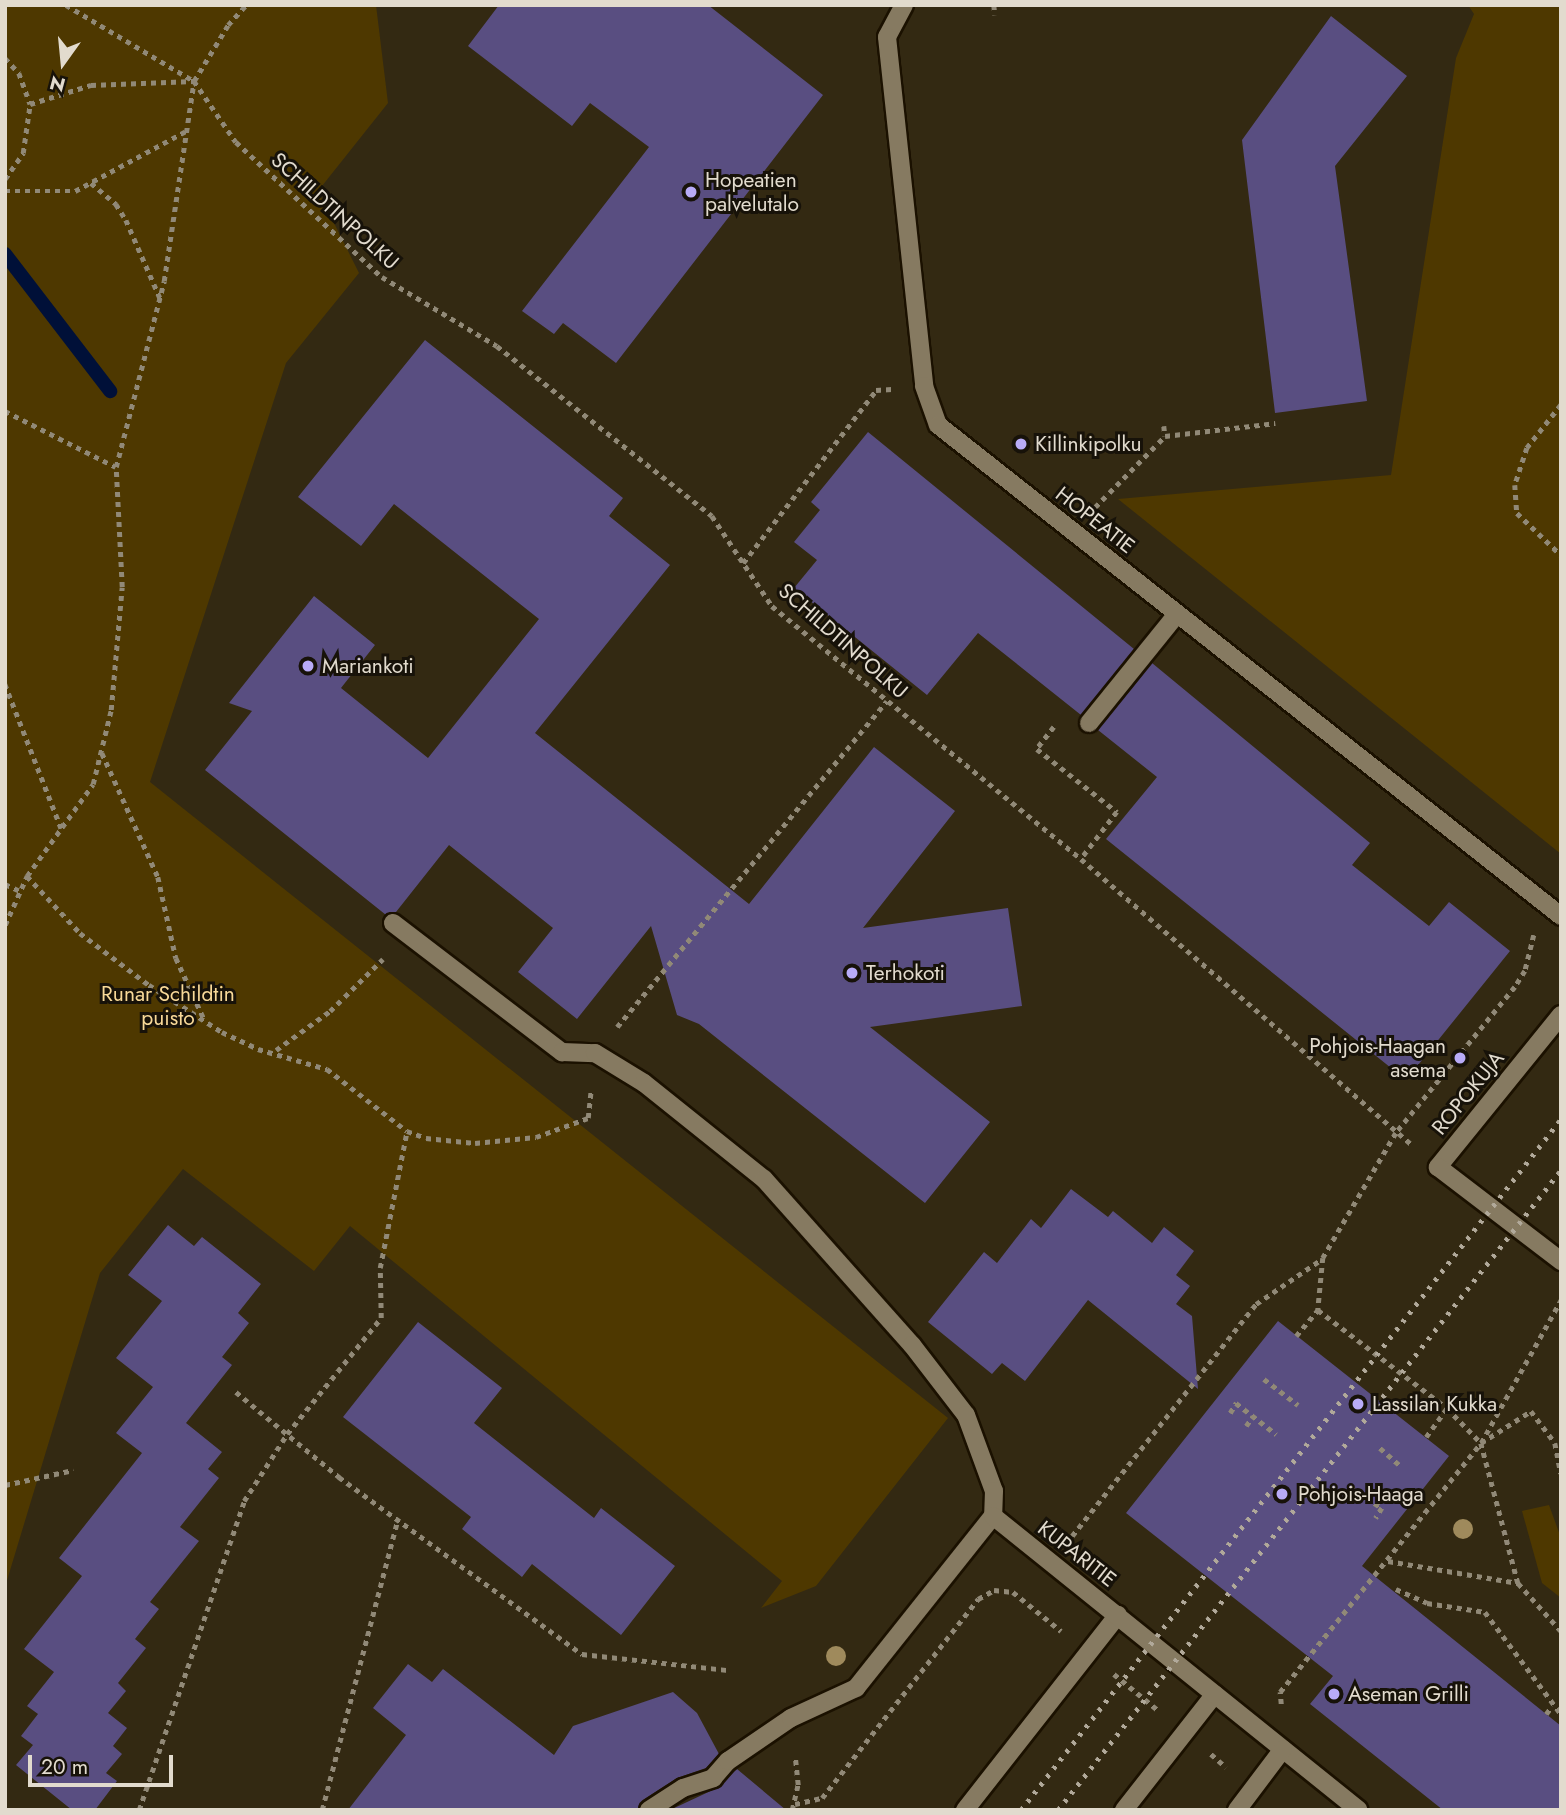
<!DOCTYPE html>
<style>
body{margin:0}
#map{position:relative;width:1566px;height:1815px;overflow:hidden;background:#332912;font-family:Jost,sans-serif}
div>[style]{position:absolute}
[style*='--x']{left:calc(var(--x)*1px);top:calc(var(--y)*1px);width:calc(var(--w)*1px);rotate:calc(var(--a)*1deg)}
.green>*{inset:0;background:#4e3800}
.stream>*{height:14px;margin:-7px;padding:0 7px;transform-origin:7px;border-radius:7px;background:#001038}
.building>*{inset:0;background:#594e81}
.path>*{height:4.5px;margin-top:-2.25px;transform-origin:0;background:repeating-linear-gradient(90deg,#918977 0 5px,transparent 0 10px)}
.roads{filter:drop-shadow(2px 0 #1b1100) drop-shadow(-2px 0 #1b1100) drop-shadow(0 2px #1b1100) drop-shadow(0 -2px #1b1100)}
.service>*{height:18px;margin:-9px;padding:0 9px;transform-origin:9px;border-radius:9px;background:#867a61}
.minor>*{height:18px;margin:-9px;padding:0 9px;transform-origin:9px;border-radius:9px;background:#867a61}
.rail>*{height:5px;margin-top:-2.5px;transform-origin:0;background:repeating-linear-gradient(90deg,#b1a99a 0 3.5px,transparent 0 10.5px)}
.trees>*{width:20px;height:20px;margin:-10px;border-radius:50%;background:#9f8a5c}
.dots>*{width:19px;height:19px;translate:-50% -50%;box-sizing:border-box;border:4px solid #171209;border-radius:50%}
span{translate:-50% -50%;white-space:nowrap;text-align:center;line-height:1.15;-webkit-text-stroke:6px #171209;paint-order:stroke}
.poi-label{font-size:21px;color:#e2dbce}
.left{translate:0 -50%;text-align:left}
.right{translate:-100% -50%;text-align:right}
.street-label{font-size:21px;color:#e2dbce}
.park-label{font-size:21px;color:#f8d998}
.frame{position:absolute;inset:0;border:7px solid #e2dbce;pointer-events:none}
.north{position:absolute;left:28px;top:28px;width:70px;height:70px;-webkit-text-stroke:5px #171209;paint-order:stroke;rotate:195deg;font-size:19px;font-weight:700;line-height:28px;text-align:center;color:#e2dbce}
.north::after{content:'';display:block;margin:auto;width:24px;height:32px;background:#e2dbce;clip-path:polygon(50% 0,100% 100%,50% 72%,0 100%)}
.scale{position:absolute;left:28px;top:1755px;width:145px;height:32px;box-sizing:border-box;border:4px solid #e2dbce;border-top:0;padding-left:9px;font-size:21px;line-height:24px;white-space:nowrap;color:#e2dbce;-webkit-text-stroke:5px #171209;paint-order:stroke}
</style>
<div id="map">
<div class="green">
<i style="clip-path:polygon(5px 5px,376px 5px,388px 103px,318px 191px,359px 273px,286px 363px,150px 782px,948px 1418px,816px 1586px,761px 1608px,782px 1581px,350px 1226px,314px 1271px,183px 1169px,100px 1273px,5px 1587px)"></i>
<i style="clip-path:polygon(1468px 5px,1561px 5px,1561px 854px,1118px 499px,1391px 475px,1456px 58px,1474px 14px)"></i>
<i style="clip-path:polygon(1549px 1505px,1561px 1538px,1561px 1598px,1542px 1583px,1522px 1511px)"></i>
</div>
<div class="stream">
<i style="--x:5;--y:254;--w:173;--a:52.5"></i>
</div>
<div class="building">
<i style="clip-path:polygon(499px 5px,708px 5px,823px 95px,616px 363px,563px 323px,554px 334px,522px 311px,649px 147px,590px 103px,572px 126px,468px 46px)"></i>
<i style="clip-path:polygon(1331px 16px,1407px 76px,1335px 166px,1367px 401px,1275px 413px,1242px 140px)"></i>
<i style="clip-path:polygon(425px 340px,623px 498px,609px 516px,670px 565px,535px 733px,749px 904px,874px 747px,955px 811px,863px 928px,1008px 908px,1022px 1006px,870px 1027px,990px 1122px,925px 1203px,699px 1024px,677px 1015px,651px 926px,577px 1019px,518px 972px,553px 928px,449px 845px,396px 912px,386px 915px,205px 770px,252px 711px,229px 703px,314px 596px,375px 645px,341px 688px,428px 758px,539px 619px,394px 504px,361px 546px,298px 497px)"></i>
<i style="clip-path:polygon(868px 432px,1134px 649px,1081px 715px,978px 633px,927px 695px,794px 588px,817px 560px,794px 542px,820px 510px,811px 502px)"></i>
<i style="clip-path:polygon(1152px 663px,1370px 843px,1352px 865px,1429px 926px,1449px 902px,1510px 951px,1406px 1080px,1106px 839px,1157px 777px,1098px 730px)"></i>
<i style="clip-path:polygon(1071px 1189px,1108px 1217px,1113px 1211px,1152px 1243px,1164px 1227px,1194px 1251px,1176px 1275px,1190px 1286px,1176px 1304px,1192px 1316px,1198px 1389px,1088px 1300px,1025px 1381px,1002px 1363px,992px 1374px,928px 1322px,984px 1252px,997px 1263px,1031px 1219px,1041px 1228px)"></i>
<i style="clip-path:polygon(168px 1225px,194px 1246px,202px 1237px,261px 1284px,238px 1313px,249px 1323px,222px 1357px,232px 1365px,186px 1423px,222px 1452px,208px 1469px,219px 1478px,180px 1527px,199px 1541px,150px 1602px,159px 1609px,135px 1639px,146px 1648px,118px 1683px,126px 1691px,108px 1713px,127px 1728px,113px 1746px,122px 1754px,106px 1773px,117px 1781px,95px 1810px,72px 1810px,16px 1765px,33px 1745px,21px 1736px,38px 1714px,27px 1706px,54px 1672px,24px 1649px,82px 1576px,59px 1558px,142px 1453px,116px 1433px,153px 1387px,116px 1358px,162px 1301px,128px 1275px)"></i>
<i style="clip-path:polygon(1278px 1321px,1449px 1456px,1362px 1566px,1561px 1726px,1561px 1810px,1443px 1810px,1310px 1704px,1333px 1676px,1126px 1513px)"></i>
<i style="clip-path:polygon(418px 1322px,502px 1388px,474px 1423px,594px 1518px,601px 1508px,675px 1566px,621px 1635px,532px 1564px,522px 1577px,462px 1529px,471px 1517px,343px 1417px)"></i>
<i style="clip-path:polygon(408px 1664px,432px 1682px,443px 1669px,554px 1755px,573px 1726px,673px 1692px,697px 1713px,719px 1754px,706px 1768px,677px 1778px,643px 1800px,638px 1810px,348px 1810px,406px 1735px,373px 1708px)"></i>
<i style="clip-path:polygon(737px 1769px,786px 1810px,670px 1810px,717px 1788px)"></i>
</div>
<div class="path">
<i style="--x:66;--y:5;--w:149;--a:30.7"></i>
<i style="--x:194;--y:81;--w:74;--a:55.5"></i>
<i style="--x:236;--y:142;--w:199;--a:42.8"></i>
<i style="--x:382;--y:277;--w:134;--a:31"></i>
<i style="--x:497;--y:346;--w:274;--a:38.3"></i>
<i style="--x:712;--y:516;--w:108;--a:56.3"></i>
<i style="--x:772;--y:606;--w:399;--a:39.3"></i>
<i style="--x:1081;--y:859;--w:439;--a:40.8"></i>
<i style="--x:994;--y:5;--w:10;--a:84"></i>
<i style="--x:5;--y:58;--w:21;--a:47"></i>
<i style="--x:19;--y:73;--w:33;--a:70"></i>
<i style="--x:5;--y:179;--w:32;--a:-55"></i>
<i style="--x:23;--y:153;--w:49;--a:-81.9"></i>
<i style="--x:30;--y:104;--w:64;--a:-17.3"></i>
<i style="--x:91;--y:85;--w:103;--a:-2.2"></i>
<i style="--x:91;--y:183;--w:33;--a:40"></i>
<i style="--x:116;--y:204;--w:19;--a:58"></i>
<i style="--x:126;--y:220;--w:85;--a:66.4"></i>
<i style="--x:5;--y:191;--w:70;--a:0"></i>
<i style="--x:75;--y:191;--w:128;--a:-28.4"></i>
<i style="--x:1561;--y:405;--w:55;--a:128.3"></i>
<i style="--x:1527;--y:448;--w:39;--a:108"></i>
<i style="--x:1515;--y:485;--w:28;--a:86"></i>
<i style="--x:1517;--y:513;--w:61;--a:43.7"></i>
<i style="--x:5;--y:411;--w:124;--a:26.8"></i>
<i style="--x:1164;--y:426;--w:10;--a:84"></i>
<i style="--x:1095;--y:507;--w:100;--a:-45.4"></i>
<i style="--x:1165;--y:436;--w:111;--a:-6.7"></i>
<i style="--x:743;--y:563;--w:218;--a:-52.4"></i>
<i style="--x:876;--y:390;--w:16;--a:-4"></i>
<i style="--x:5;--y:684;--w:155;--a:68.7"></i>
<i style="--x:1054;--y:727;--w:28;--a:128"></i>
<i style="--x:1037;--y:749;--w:102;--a:38.2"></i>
<i style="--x:1117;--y:812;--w:59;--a:127.5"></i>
<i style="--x:102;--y:753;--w:136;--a:65.7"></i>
<i style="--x:158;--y:877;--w:83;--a:77.5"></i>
<i style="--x:176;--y:958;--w:69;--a:65.3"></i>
<i style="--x:27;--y:876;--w:78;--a:47.1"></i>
<i style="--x:80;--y:933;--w:86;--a:37"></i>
<i style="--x:149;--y:985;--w:87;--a:32.8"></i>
<i style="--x:222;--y:1032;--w:40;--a:25"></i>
<i style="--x:258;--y:1049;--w:72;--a:16.2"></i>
<i style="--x:327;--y:1069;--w:101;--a:37.8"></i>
<i style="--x:407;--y:1131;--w:20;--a:20"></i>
<i style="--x:426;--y:1138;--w:49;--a:5.8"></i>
<i style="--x:475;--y:1143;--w:61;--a:-5.6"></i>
<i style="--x:536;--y:1137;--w:55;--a:-20.1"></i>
<i style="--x:588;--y:1118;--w:28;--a:-84"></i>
<i style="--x:5;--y:884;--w:19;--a:25"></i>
<i style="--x:5;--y:925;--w:54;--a:-65.8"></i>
<i style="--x:27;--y:876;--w:113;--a:-54.3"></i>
<i style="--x:93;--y:784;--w:76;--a:-76.3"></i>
<i style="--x:111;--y:710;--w:123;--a:-84.9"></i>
<i style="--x:122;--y:587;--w:120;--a:-92.9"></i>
<i style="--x:116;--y:467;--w:192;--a:-75.5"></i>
<i style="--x:164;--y:281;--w:202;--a:-81.5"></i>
<i style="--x:194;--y:81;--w:66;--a:-58.7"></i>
<i style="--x:228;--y:25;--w:27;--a:-48"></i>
<i style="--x:1534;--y:935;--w:37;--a:104"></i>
<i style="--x:1525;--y:971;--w:19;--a:122"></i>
<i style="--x:1515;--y:987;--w:188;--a:129.2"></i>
<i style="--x:1396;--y:1133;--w:145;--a:120.3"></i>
<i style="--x:1323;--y:1258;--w:52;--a:95.5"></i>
<i style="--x:1318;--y:1310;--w:162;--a:37.2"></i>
<i style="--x:1447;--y:1408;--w:49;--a:45.8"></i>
<i style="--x:1481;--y:1443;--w:59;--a:-32.6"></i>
<i style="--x:1531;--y:1411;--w:40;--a:53"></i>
<i style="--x:1555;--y:1443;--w:31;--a:79"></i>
<i style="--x:617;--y:1027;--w:423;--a:-50.4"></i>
<i style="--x:276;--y:1050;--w:67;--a:-35.8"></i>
<i style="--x:330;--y:1011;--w:74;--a:-44.5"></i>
<i style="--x:1296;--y:1336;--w:34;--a:-50"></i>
<i style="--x:1264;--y:1379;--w:43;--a:37.4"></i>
<i style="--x:236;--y:1392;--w:134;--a:39.5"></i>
<i style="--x:339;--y:1477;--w:301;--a:36.1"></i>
<i style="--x:582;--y:1654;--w:147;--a:6.3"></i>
<i style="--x:1230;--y:1413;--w:12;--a:-59"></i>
<i style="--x:1236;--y:1403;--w:51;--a:37.8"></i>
<i style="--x:1246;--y:1426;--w:12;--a:-55"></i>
<i style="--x:1426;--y:1437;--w:36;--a:-54"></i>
<i style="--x:1481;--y:1443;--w:145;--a:75.2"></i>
<i style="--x:1518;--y:1583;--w:64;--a:48.1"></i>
<i style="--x:1380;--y:1448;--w:28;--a:41"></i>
<i style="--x:5;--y:1485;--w:70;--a:-12.4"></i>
<i style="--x:1350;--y:1486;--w:39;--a:35"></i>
<i style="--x:1382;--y:1508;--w:12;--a:121"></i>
<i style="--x:1072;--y:1536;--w:296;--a:-51.6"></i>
<i style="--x:1256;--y:1304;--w:80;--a:-34.3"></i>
<i style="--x:1388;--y:1561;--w:132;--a:9.6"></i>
<i style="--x:1396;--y:1589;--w:34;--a:24"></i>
<i style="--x:1427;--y:1603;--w:59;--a:8.8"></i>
<i style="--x:1485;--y:1612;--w:127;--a:53.3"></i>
<i style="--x:1114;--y:1674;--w:58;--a:39.4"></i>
<i style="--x:1281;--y:1704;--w:12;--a:-95"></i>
<i style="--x:1280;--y:1692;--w:320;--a:-51.1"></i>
<i style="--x:1481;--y:1443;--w:164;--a:-60.8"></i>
<i style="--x:1546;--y:1714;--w:10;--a:-53"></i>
<i style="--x:1211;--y:1754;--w:20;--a:41"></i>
<i style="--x:795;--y:1804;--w:28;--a:-13"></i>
<i style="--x:822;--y:1798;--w:253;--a:-51.9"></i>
<i style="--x:978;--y:1599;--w:18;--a:-29"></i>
<i style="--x:994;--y:1590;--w:19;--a:6"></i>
<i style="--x:1013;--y:1592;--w:62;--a:39.1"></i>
<i style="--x:139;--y:1810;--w:326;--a:-71.2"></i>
<i style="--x:244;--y:1501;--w:80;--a:-57.3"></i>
<i style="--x:287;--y:1434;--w:149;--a:-51"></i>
<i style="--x:381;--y:1318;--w:50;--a:-91.1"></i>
<i style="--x:380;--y:1268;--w:140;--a:-78.9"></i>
<i style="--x:322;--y:1810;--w:301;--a:-75.4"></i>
<i style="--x:792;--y:1810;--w:26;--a:-77"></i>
<i style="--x:798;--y:1785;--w:28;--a:-96"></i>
</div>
<div class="roads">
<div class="service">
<i style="--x:1089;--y:723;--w:140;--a:-51.1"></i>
<i style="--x:393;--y:923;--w:213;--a:37.4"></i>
<i style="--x:562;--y:1052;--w:33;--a:2"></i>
<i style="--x:595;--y:1053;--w:57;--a:31.5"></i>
<i style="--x:644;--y:1083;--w:154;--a:38.7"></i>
<i style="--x:764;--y:1179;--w:222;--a:48.3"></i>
<i style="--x:912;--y:1345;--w:88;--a:52.4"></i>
<i style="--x:966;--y:1415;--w:81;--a:69.8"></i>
<i style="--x:994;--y:1491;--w:25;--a:92"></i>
<i style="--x:649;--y:1810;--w:40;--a:-32.9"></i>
<i style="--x:683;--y:1788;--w:32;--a:-18"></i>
<i style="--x:713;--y:1778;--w:23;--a:-49"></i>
<i style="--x:728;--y:1761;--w:76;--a:-34.3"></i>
<i style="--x:965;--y:1810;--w:248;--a:-51.9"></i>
<i style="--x:1124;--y:1810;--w:147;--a:-51.9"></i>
</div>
<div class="minor">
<i style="--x:904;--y:5;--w:36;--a:118"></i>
<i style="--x:887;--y:37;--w:351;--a:83.9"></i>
<i style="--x:924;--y:386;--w:41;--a:70.3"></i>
<i style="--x:938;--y:425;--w:793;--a:38.24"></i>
<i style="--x:1561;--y:1015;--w:196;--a:129"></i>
<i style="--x:1438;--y:1167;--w:155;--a:37.4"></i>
<i style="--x:791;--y:1718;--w:72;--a:-24.8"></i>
<i style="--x:856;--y:1688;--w:220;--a:-51.5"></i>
<i style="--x:993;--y:1516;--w:469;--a:38.8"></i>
<i style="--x:1237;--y:1810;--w:76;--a:-53"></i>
</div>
</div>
<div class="rail">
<i style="--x:1021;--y:1810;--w:877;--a:-51.99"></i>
<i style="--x:1058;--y:1810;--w:814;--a:-51.83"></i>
</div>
<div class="trees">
<i style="left:1463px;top:1529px"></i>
<i style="left:836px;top:1656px"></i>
</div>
<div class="dots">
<i style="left:691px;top:192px;background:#b8abf7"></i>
<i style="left:1021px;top:444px;background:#b8abf7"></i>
<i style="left:308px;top:666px;background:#b8abf7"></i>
<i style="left:852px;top:973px;background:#b8abf7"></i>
<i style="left:1460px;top:1058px;background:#b8abf7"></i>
<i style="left:1358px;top:1404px;background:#b8abf7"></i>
<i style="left:1282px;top:1494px;background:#b8abf7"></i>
<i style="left:1334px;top:1694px;background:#b8abf7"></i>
</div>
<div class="poi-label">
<span class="left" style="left:705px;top:192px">Hopeatien<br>palvelutalo</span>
<span class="left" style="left:1035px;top:444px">Killinkipolku</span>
<span class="left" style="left:322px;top:666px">Mariankoti</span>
<span class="left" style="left:866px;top:973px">Terhokoti</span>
<span class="right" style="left:1446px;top:1058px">Pohjois-Haagan<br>asema</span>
<span class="left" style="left:1372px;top:1404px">Lassilan Kukka</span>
<span class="left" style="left:1298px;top:1494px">Pohjois-Haaga</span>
<span class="left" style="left:1348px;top:1694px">Aseman Grilli</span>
</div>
<div class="street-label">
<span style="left:335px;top:211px;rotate:42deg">SCHILDTINPOLKU</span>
<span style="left:1095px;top:520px;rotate:38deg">HOPEATIE</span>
<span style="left:843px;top:641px;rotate:41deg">SCHILDTINPOLKU</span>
<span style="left:1468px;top:1093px;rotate:-51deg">ROPOKUJA</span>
<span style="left:1077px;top:1554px;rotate:38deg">KUPARITIE</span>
</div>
<div class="park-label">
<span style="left:168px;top:1006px">Runar Schildtin<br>puisto</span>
</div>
<div class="frame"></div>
<div class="north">N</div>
<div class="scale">20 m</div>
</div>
